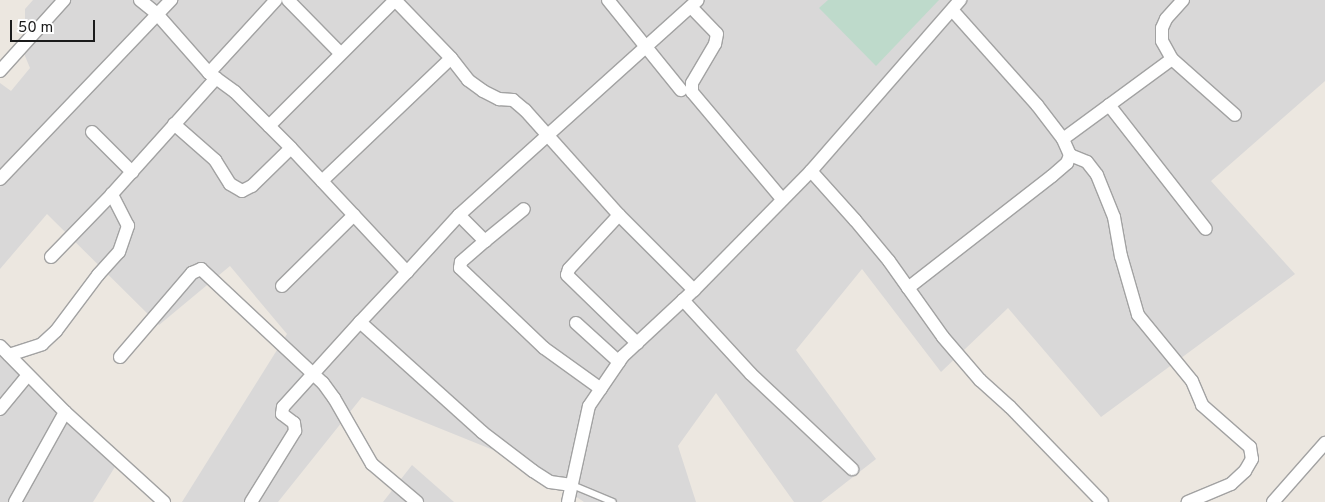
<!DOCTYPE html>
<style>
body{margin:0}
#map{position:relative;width:1325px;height:502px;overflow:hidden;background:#ece7e0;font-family:Overpass,sans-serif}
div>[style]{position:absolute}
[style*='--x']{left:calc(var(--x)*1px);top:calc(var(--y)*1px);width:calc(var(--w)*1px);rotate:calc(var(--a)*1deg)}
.residential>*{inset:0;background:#d9d8d8}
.wetland>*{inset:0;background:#bedacb}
.roads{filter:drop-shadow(1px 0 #a2a2a2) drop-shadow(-1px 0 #a2a2a2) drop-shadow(0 1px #a2a2a2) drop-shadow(0 -1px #a2a2a2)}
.service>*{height:6px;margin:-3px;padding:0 3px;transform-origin:3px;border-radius:3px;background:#fff}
.minor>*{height:12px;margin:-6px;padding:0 6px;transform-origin:6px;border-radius:6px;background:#fff}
span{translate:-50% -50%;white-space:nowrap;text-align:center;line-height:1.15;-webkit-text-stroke:4px #fff;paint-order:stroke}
.scale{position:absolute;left:10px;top:20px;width:85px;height:22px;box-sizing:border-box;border:2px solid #1b1b1b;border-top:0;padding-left:6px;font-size:15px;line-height:18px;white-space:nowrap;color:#1b1b1b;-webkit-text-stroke:4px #fff;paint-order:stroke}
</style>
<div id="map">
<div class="residential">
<i style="clip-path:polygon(33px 0,1325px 0,1325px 81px,1211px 181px,1295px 274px,1101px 417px,1008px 308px,941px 372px,862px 269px,796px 350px,876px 459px,821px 502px,794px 502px,716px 393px,678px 446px,696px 502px,584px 502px,528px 464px,362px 397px,278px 502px,182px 502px,287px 334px,230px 266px,159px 325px,47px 214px,0 269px,0 83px,11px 91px,30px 68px,25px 56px,25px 9px)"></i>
<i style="clip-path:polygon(0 351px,118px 462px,93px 502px,0 502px)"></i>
<i style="clip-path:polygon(412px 465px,454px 502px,383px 502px)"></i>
</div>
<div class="wetland">
<i style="clip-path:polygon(828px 0,939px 0,876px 66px,819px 8px)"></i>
</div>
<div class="roads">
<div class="service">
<i style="--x:572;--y:485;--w:44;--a:22.5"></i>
</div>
<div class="minor">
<i style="--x:140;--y:0;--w:22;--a:39"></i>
<i style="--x:157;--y:14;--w:79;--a:48.6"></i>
<i style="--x:209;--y:73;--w:32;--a:36"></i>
<i style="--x:235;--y:92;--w:79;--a:45"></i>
<i style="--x:291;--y:148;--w:170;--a:46.9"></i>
<i style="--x:407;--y:272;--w:69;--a:133.2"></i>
<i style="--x:360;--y:322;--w:164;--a:42"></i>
<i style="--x:482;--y:432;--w:64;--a:37.4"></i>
<i style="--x:533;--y:471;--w:20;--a:33"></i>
<i style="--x:550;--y:482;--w:22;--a:8"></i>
<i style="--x:288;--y:0;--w:74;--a:45.5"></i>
<i style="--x:608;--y:0;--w:116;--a:51"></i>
<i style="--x:1183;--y:0;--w:25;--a:132"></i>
<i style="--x:1166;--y:19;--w:10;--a:114"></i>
<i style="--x:1162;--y:28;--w:13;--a:90"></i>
<i style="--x:1162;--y:41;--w:21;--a:61"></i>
<i style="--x:1172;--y:59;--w:84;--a:41.6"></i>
<i style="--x:691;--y:7;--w:37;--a:46"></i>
<i style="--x:717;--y:34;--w:10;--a:101"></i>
<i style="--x:715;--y:44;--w:45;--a:120.5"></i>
<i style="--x:692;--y:83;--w:9;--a:90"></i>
<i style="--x:692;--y:92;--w:140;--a:49.9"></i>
<i style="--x:451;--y:58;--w:28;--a:52"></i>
<i style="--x:468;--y:80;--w:19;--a:36"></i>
<i style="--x:483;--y:91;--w:18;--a:27"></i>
<i style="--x:499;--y:99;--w:14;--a:4"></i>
<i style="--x:513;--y:100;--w:16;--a:40"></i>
<i style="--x:525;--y:110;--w:141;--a:48.2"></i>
<i style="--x:619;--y:215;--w:106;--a:45"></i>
<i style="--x:0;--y:71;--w:96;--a:-48"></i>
<i style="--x:209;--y:73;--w:99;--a:-47.5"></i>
<i style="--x:1109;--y:105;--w:157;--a:52"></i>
<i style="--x:174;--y:124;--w:55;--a:41.3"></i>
<i style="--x:215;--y:160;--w:28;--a:58"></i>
<i style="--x:230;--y:184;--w:14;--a:30"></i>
<i style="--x:242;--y:191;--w:11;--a:-27"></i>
<i style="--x:252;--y:186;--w:54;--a:-44.3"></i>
<i style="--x:269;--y:126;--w:178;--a:-45"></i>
<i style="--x:92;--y:132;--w:57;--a:45"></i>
<i style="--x:1063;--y:139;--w:135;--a:-36.3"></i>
<i style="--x:1070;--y:155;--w:18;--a:22"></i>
<i style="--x:1087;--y:162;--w:16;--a:52"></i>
<i style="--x:1097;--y:175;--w:45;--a:68"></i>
<i style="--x:1114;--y:217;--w:40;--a:80"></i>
<i style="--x:1121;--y:256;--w:61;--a:73.9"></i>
<i style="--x:1138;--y:315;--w:85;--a:50.7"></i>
<i style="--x:1192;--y:381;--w:26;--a:67"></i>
<i style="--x:1202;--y:405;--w:64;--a:41.2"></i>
<i style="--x:1250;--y:447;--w:12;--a:81"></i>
<i style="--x:1252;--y:459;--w:14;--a:120"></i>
<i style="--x:1245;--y:471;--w:19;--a:137"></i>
<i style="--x:1231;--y:484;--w:47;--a:157.3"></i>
<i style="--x:811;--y:171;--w:66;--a:48.1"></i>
<i style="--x:855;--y:220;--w:53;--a:50.3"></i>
<i style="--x:889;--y:261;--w:93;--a:54.6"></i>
<i style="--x:943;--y:337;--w:57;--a:49.3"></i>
<i style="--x:980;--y:380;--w:40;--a:42"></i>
<i style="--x:1010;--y:407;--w:132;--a:45.9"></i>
<i style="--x:0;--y:179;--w:248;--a:-46.3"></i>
<i style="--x:322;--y:181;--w:178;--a:-43.6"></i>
<i style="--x:451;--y:58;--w:81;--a:-134"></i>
<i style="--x:459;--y:215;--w:321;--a:-42"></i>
<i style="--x:619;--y:215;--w:74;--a:132.8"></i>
<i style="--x:569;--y:269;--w:6;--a:108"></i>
<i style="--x:567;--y:275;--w:98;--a:44.2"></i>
<i style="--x:485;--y:241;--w:50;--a:-39.4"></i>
<i style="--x:51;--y:257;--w:88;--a:-45.9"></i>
<i style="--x:112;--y:194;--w:156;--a:-48.1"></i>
<i style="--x:407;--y:272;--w:77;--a:-47.6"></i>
<i style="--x:459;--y:215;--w:37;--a:45"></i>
<i style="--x:485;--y:241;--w:32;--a:139"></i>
<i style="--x:461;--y:262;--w:6;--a:99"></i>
<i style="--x:460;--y:268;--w:116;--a:43.6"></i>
<i style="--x:544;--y:348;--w:70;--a:35.7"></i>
<i style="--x:282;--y:286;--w:101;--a:-44.6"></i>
<i style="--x:908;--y:288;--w:182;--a:-37.9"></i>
<i style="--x:1052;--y:176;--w:20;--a:-41"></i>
<i style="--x:1067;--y:163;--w:9;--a:-69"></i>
<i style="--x:1070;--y:155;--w:17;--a:-114"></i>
<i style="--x:1063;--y:139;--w:43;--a:-127.4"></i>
<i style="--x:1037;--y:105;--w:127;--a:-131.8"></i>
<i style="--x:683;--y:300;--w:100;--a:47.4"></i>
<i style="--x:751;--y:374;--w:139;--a:43.2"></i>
<i style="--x:576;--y:323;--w:58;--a:42.2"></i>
<i style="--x:0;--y:346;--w:93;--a:45.4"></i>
<i style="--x:65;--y:412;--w:134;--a:42.3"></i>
<i style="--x:9;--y:355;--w:35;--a:-18"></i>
<i style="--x:42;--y:344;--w:19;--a:-43"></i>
<i style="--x:56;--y:331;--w:70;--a:-53.1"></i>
<i style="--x:98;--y:275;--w:31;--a:-48"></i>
<i style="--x:119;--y:252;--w:28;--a:-71"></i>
<i style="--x:128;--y:226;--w:36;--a:-117"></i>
<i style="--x:120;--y:357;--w:111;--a:-49.4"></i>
<i style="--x:192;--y:273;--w:10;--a:-24"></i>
<i style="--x:201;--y:269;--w:167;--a:43.1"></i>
<i style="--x:323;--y:383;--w:19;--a:54"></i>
<i style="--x:334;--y:398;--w:76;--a:60.1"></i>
<i style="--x:372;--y:464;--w:59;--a:40.2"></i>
<i style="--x:0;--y:409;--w:44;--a:-50.5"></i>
<i style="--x:15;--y:502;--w:103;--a:-60.9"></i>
<i style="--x:251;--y:502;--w:84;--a:-58.2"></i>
<i style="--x:295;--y:431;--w:8;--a:-97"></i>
<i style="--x:294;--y:423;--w:15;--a:-143"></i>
<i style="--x:282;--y:414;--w:7;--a:-82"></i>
<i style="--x:283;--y:407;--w:115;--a:-47.8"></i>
<i style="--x:568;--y:502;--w:98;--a:-77.7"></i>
<i style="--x:589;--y:406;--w:60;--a:-55.8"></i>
<i style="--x:623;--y:356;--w:97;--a:-42.9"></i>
<i style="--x:694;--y:290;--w:167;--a:-45.5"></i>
<i style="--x:811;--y:171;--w:227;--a:-48.9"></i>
<i style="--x:1273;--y:502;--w:79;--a:-48.6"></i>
</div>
</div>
<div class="scale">50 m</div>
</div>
